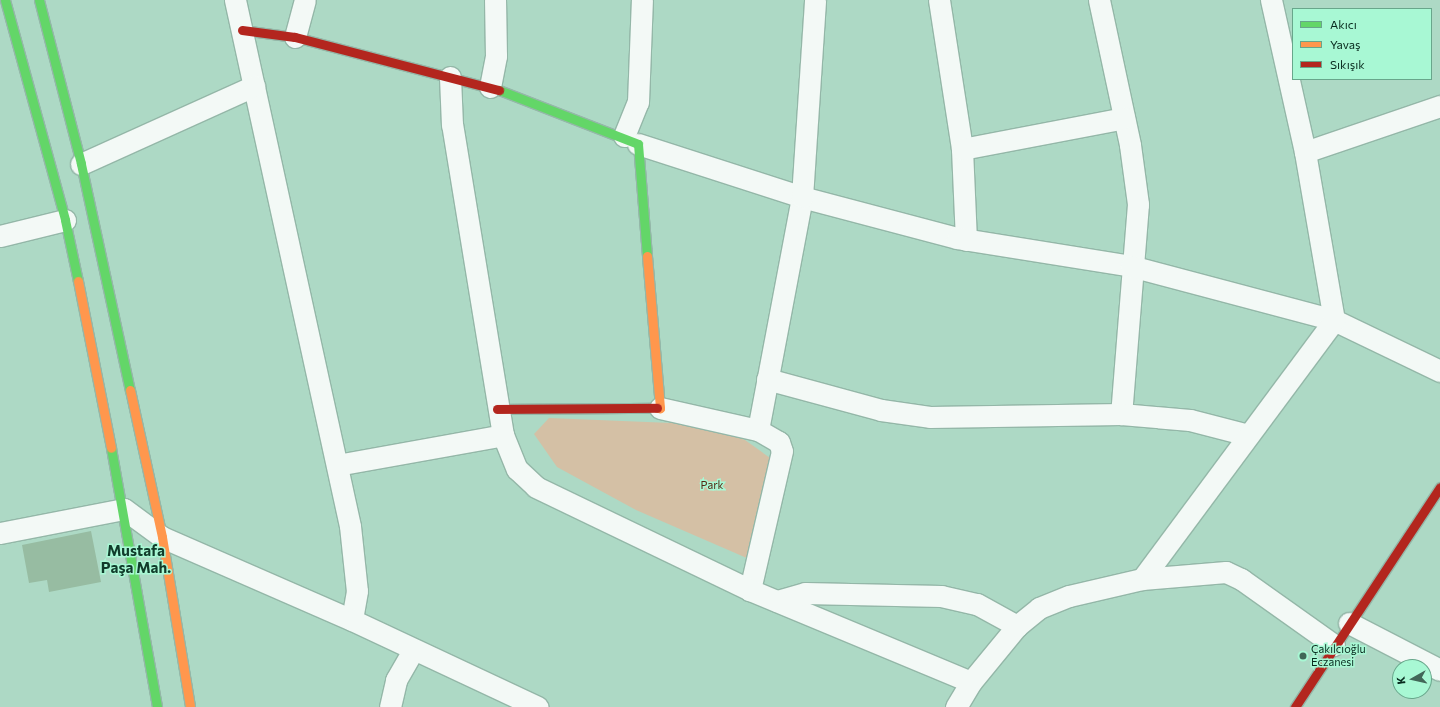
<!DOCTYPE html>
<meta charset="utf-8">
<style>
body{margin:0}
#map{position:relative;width:1440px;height:707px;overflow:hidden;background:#add9c5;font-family:Commissioner,sans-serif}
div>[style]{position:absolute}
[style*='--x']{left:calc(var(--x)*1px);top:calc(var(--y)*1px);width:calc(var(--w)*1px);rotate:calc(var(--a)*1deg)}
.green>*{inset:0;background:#d4c0a5}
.building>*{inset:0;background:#97bca2}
.roads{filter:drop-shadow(1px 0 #94b7a8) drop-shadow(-1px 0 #94b7a8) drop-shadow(0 1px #94b7a8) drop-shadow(0 -1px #94b7a8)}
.street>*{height:21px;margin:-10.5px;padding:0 10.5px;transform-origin:10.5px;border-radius:10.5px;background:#f3f9f6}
.fast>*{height:9px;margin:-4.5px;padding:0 4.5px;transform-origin:4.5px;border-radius:4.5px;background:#63d668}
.slow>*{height:9px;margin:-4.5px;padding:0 4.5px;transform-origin:4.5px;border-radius:4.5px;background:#ff974d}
.jam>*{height:9px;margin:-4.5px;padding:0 4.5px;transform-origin:4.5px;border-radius:4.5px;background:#b3261e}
.dots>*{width:11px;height:11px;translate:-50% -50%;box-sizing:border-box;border:2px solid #a8f8d4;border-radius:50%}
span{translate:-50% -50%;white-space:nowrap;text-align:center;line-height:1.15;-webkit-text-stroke:3px #a8f8d4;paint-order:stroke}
.park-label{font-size:11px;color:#542712}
.poi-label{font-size:11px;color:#082a1e}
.left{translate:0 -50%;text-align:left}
.district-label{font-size:15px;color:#113c2b;font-weight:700}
.legend{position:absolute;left:1292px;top:8px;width:140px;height:72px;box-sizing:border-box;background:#a8f8d4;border:1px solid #68a68b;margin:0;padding:5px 7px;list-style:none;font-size:12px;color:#082a1e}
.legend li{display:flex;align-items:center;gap:8px;height:20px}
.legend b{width:20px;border:1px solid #68a68b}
.north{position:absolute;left:1392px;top:659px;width:40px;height:40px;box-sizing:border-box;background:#a8f8d4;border:1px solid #68a68b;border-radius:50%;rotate:262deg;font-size:11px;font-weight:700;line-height:16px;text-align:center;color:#082a1e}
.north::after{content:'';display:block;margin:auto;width:14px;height:18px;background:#426758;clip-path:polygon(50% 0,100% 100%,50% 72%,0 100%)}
</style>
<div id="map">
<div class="green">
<i style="clip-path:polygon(549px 418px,696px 424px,745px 440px,773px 460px,749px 559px,636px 510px,557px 467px,534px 434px)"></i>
</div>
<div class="building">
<i style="clip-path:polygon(91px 531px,101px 582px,49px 592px,47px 580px,29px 583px,22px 545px)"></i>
</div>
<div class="roads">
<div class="street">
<i style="--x:235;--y:0;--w:538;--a:77.67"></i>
<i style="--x:350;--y:526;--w:65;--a:83.9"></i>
<i style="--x:357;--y:591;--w:29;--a:100"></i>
<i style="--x:939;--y:0;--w:151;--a:81.2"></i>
<i style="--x:962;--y:149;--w:91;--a:87.5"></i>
<i style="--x:1099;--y:0;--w:148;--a:77.9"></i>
<i style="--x:1130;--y:145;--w:60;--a:82.3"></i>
<i style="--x:1138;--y:204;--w:211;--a:94.6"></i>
<i style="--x:295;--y:37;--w:38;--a:-75"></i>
<i style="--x:490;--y:87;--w:32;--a:-79"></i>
<i style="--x:496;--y:56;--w:56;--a:-91"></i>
<i style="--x:624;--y:136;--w:37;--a:-68"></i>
<i style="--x:638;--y:102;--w:102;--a:-87.8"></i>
<i style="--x:638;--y:144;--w:172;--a:17.9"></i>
<i style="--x:802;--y:197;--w:160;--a:14.8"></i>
<i style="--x:957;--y:238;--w:176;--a:9.1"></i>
<i style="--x:1131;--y:266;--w:210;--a:14.9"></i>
<i style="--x:1334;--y:320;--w:118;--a:25.7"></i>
<i style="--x:962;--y:149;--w:165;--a:-10.8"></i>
<i style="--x:1305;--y:152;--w:143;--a:-18.8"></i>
<i style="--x:81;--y:164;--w:190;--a:-24.3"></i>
<i style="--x:0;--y:236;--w:67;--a:-13.8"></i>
<i style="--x:767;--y:379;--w:118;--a:15.2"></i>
<i style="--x:881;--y:410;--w:49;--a:8.1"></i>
<i style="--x:930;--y:417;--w:191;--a:-0.9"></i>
<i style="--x:1121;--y:414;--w:69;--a:5"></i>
<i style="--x:1190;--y:420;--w:60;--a:14.5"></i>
<i style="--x:660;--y:408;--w:100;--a:12.7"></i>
<i style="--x:758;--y:430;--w:24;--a:30"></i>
<i style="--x:779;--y:442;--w:9;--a:72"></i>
<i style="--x:782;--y:451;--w:143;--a:103"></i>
<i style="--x:758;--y:430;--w:237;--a:-79.3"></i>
<i style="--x:802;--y:197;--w:197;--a:-86.2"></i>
<i style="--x:503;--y:435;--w:37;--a:68"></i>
<i style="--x:517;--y:469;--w:26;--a:43"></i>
<i style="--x:536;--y:487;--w:237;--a:25.7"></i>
<i style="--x:750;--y:590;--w:239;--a:22.6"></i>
<i style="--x:337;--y:465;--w:169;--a:-10.2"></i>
<i style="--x:503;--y:435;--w:314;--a:-99.3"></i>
<i style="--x:452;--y:125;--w:48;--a:-92.4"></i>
<i style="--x:0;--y:533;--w:126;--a:-11"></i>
<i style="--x:124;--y:509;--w:47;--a:36.4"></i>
<i style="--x:162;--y:537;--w:207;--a:23.6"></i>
<i style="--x:352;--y:620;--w:205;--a:25.1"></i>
<i style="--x:1142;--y:579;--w:322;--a:-53.4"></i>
<i style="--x:1334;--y:320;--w:170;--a:-99.8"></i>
<i style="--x:1305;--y:152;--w:156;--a:-102.6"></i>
<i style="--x:777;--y:601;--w:29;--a:-16"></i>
<i style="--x:805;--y:593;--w:136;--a:1.3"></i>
<i style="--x:941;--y:596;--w:37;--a:13"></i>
<i style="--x:977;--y:604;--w:46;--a:28.8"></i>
<i style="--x:1349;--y:623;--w:102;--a:27.3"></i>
<i style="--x:390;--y:707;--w:28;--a:-77"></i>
<i style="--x:396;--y:680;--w:34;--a:-60"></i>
<i style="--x:956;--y:707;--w:29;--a:-59"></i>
<i style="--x:971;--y:682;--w:72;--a:-50.6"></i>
<i style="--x:1017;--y:626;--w:28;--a:-39"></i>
<i style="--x:1039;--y:608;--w:32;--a:-22"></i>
<i style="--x:1069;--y:596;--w:75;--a:-13.1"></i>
<i style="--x:1142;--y:579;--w:84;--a:-4.8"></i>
<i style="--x:1226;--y:572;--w:17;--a:25"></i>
<i style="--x:1241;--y:579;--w:114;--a:35.4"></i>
</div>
<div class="fast">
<i style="--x:5;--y:0;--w:228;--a:74.7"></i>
<i style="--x:65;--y:220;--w:62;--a:78"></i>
<i style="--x:39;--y:0;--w:169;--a:75.6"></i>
<i style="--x:81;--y:164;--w:231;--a:77.8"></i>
<i style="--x:499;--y:90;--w:149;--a:21.2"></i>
<i style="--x:638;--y:144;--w:112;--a:85.4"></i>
<i style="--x:111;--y:448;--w:263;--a:79.9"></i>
</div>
<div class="slow">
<i style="--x:647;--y:256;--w:153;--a:85.1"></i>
<i style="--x:660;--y:408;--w:3;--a:180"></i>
<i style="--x:78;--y:281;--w:170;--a:78.8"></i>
<i style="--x:130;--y:390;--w:150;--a:77.7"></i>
<i style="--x:162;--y:537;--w:172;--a:80.6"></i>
</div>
<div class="jam">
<i style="--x:242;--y:30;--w:53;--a:7.5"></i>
<i style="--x:295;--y:37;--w:211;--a:14.6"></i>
<i style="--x:497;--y:409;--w:160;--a:-0.4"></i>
<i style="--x:1295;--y:707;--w:263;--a:-56.6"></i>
</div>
</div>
<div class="dots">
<i style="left:1303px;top:656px;background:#426758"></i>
</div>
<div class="park-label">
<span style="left:712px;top:485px">Park</span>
</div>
<div class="poi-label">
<span class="left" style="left:1311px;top:656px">Çakılcıoğlu<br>Eczanesi</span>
</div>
<div class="district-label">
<span style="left:136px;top:559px">Mustafa<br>Paşa Mah.</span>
</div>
<ul class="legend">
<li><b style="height:5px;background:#63d668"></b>Akıcı</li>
<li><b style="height:5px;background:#ff974d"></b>Yavaş</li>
<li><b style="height:5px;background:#b3261e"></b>Sıkışık</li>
</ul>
<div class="north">K</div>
</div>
